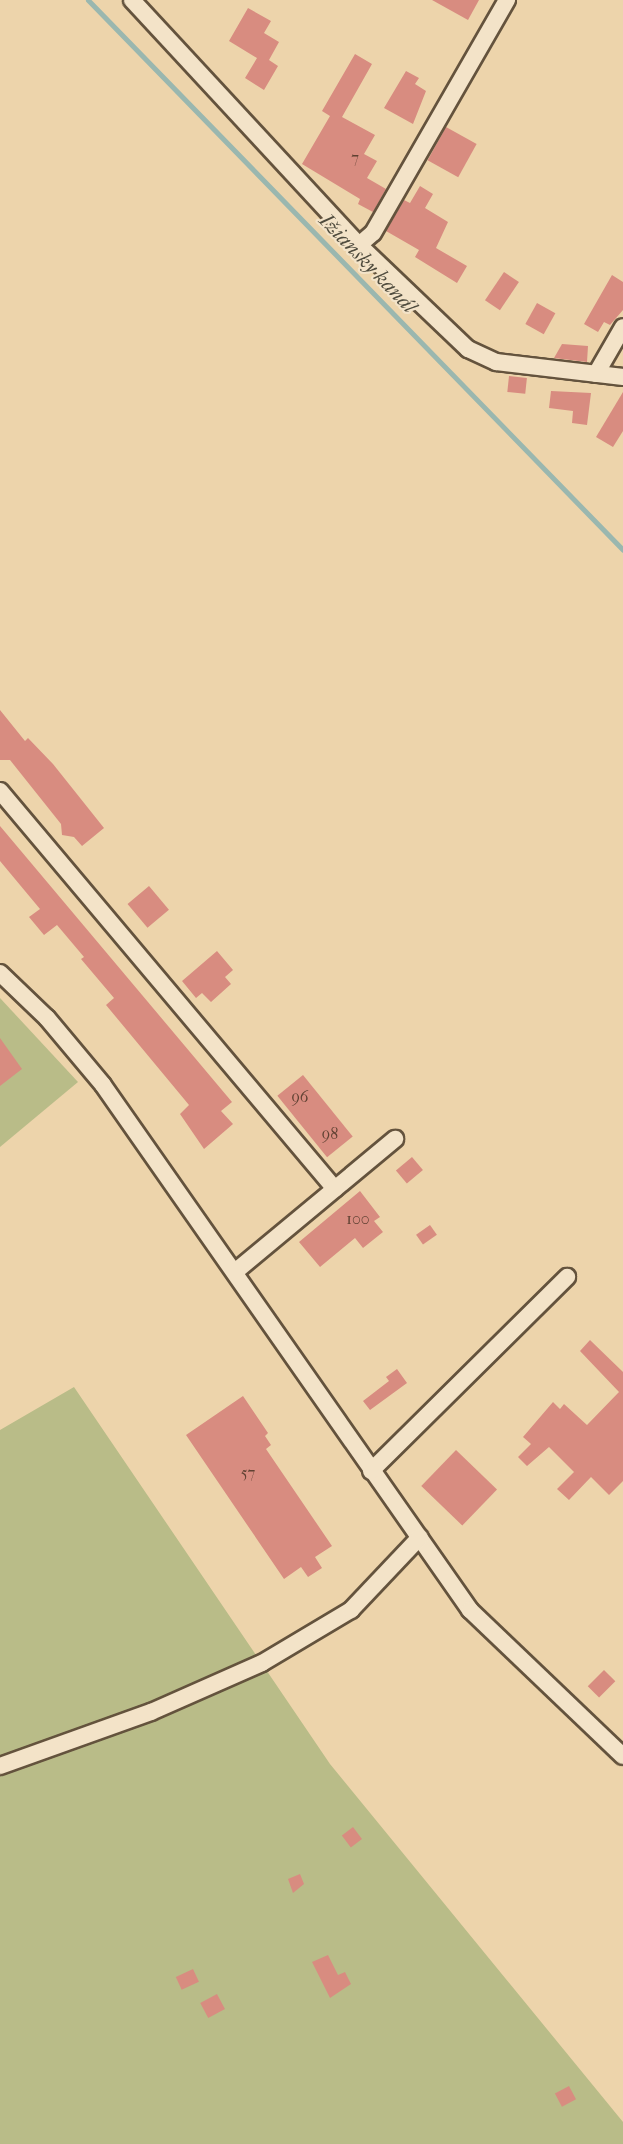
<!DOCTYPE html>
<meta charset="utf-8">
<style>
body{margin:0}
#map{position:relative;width:623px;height:2144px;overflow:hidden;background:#edd4ab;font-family:"IM FELL French Canon",serif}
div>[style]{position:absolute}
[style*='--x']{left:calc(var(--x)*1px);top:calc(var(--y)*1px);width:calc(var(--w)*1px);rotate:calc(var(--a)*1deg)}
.green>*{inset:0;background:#b9bc88}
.stream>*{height:5px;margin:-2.5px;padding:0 2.5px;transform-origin:2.5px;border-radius:2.5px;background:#9ab7af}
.building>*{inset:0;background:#d88c80;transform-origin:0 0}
.roads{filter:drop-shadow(2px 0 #64533d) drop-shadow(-2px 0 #64533d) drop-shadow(0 2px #64533d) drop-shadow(0 -2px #64533d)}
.street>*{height:16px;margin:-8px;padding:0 8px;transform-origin:8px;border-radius:8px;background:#f3e3c8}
span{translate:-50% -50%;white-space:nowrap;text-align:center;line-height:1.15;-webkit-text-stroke:4.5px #f3e3c8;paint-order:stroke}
.number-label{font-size:16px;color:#5f4132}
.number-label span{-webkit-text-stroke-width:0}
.water-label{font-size:21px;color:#504c3e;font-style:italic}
</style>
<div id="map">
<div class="green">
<i style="clip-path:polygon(0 998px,78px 1082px,0 1147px)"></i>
<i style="clip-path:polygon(74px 1387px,330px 1764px,623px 2122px,623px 2144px,0 2144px,0 1430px)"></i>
</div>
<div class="stream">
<i style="--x:88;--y:0;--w:767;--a:45.79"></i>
</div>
<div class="building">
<i style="clip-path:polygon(432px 0,479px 0,468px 20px)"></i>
<i style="clip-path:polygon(248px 8px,271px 21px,264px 33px,279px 42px,269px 60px,278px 66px,264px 90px,245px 78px,257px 58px,229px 41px)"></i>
<i style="clip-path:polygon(355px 54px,372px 64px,342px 117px,375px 135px,364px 154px,377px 161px,367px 178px,386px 189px,373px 212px,358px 204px,360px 199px,302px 164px,330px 116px,322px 111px)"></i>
<i style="clip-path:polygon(406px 71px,419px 78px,415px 84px,426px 91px,413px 124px,384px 108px)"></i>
<i style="left:446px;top:127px;width:35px;height:38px;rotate:29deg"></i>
<i style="clip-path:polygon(420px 186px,433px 194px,425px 208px,448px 222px,436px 248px,467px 266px,457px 283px,415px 257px,419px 250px,386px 231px,404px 200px,410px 203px)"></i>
<i style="left:504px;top:272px;width:18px;height:34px;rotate:34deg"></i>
<i style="clip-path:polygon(612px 275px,623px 282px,623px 310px,610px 325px,604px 322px,598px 332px,584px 324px)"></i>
<i style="left:537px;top:303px;width:21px;height:24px;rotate:29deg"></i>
<i style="clip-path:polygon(562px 344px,588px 346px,587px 362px,554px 358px)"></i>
<i style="left:509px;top:376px;width:18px;height:16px;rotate:6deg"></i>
<i style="clip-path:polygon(551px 391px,591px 393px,587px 425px,572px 423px,573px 411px,549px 408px)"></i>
<i style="clip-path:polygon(623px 392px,623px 431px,613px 447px,596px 437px)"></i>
<i style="clip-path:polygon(0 710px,25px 741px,28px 738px,53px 764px,104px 828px,82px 846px,74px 837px,62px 835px,61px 824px,10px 760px,0 760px)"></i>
<i style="clip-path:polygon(0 826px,232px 1102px,221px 1111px,233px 1124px,204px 1149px,180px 1114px,189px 1105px,106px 1005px,114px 998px,81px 959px,84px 957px,57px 925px,44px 935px,29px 917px,40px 909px,0 861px)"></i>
<i style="left:149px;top:886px;width:31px;height:28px;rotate:50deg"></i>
<i style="clip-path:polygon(217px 951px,233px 970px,225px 977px,231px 984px,211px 1002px,202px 993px,196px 998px,182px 981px)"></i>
<i style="clip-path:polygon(0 1038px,22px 1069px,0 1086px)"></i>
<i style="left:303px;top:1075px;width:79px;height:33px;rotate:51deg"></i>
<i style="left:412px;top:1157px;width:17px;height:21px;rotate:50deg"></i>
<i style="clip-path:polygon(360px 1191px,380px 1217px,374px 1221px,383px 1232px,363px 1248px,355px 1238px,320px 1267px,299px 1242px)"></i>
<i style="left:430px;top:1225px;width:12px;height:17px;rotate:55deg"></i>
<i style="clip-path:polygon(590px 1340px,623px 1372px,623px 1481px,609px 1495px,591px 1477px,569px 1500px,557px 1489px,574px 1472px,549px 1447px,527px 1466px,518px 1457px,531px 1444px,523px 1437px,553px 1402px,560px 1409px,564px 1404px,587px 1425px,619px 1392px,580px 1351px)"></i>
<i style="clip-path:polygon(397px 1369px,407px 1383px,370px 1410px,363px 1401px,389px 1381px,386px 1377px)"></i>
<i style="clip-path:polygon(243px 1396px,268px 1433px,265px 1436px,271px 1445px,266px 1449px,332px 1546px,315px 1557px,322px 1568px,308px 1577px,301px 1567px,284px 1579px,186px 1435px)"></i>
<i style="left:456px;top:1450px;width:57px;height:50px;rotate:44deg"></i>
<i style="left:604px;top:1670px;width:16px;height:23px;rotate:45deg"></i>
<i style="left:353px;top:1827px;width:15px;height:14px;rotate:53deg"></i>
<i style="clip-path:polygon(300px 1874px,304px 1884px,293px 1893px,288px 1879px)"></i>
<i style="clip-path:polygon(328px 1955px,338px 1975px,345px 1972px,351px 1984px,330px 1998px,312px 1962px)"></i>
<i style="left:193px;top:1969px;width:14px;height:19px;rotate:65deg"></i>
<i style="left:217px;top:1994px;width:17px;height:19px;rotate:62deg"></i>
<i style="left:569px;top:2086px;width:15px;height:16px;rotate:62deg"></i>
</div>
<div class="roads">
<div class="street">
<i style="--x:132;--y:0;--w:334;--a:47.2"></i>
<i style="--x:359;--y:245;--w:151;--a:43.7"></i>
<i style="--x:468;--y:349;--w:31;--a:25"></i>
<i style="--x:496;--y:362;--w:128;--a:6.7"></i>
<i style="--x:359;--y:245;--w:18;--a:-41"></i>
<i style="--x:373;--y:233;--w:269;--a:-60.1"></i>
<i style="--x:596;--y:374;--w:54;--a:-60.1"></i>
<i style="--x:0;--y:791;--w:520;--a:49.91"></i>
<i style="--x:0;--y:973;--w:65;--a:43.8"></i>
<i style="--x:47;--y:1018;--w:87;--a:50.1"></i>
<i style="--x:103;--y:1085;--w:641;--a:55.04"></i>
<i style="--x:470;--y:1610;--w:211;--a:43.7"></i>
<i style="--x:236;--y:1271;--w:207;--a:-39.7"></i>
<i style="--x:371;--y:1471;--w:276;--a:-44.7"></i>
<i style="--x:0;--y:1766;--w:160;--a:-19.7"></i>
<i style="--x:151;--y:1712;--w:121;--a:-23.8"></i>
<i style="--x:262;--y:1663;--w:104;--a:-30.8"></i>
<i style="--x:351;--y:1610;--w:100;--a:-46.6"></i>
</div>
</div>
<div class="number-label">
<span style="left:355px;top:158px">7</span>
<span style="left:300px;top:1097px">96</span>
<span style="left:330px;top:1134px">98</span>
<span style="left:358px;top:1219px">100</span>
<span style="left:248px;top:1473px">57</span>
</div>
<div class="water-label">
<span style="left:368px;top:263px;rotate:46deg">Ižiansky kanál</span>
</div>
</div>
